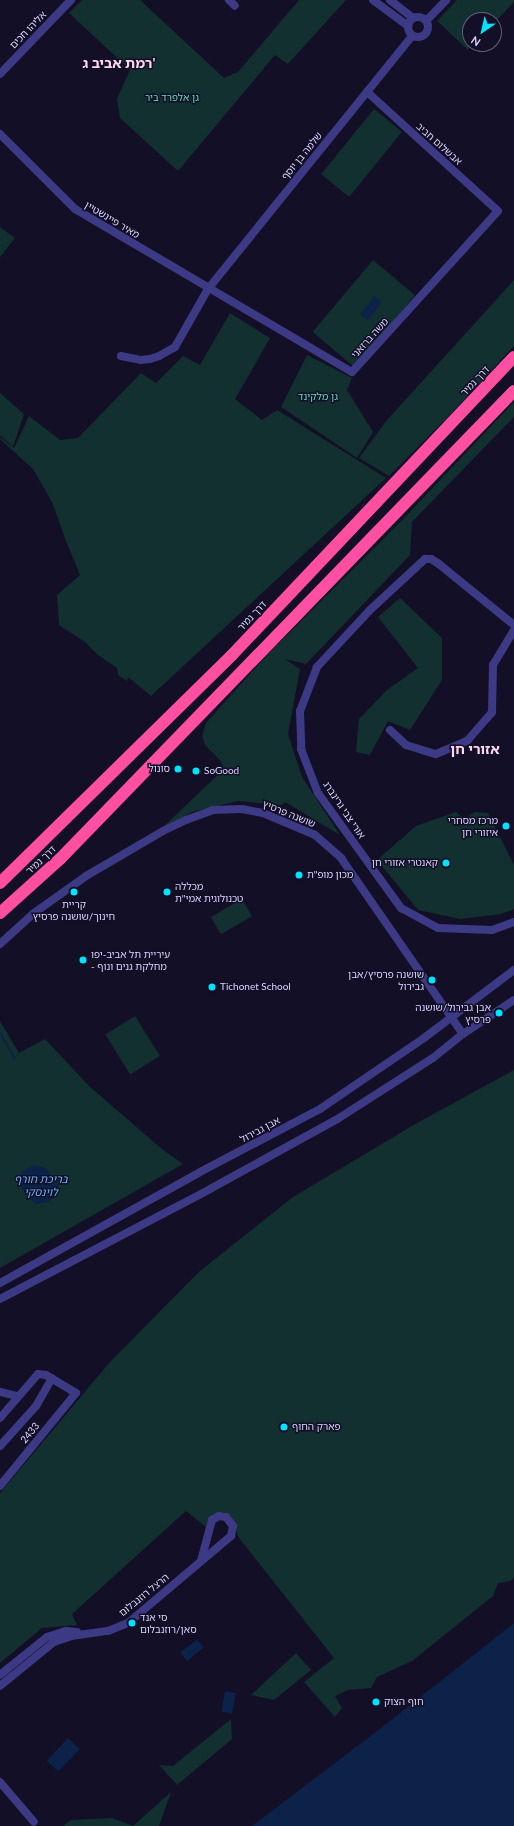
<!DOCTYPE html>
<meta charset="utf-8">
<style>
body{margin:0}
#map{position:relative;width:514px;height:1826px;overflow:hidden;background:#130f26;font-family:Lato,"Noto Sans Hebrew",sans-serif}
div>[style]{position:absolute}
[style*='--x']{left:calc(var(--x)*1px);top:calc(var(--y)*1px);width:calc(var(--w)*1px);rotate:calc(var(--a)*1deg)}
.green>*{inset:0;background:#12302f;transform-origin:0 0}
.water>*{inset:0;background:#0c2248;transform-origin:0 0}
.stream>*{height:2px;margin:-1px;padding:0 1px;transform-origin:1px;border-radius:1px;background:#0c2248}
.minor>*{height:8px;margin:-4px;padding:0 4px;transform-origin:4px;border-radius:4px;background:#3d3a85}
.minor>.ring{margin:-4px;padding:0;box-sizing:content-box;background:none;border:8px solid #3d3a85;border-radius:50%}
.highway>*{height:12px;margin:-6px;padding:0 6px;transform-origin:6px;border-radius:6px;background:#ff4fa3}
.dots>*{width:11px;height:11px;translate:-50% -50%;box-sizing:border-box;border:2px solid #130f26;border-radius:50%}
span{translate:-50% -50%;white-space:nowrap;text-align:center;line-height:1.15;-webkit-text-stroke:3px #130f26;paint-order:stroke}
.street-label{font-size:10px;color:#d9d4ff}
.park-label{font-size:10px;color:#5fe0c0}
.poi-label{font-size:10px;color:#d9d4ff}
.right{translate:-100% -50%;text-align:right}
.left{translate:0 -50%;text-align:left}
.water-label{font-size:11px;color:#62b6ff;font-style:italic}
.district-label{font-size:14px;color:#ffd6f0;font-weight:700}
.north{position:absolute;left:462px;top:12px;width:40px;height:40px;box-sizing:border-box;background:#130f26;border:1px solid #625e7d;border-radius:50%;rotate:214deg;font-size:11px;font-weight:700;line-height:16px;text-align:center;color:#d9d4ff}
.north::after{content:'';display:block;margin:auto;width:14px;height:18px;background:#00e5ff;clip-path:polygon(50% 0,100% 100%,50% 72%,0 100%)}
</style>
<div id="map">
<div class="green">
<i style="clip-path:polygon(82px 0,140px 0,224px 78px,238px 72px,299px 0,346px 0,288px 64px,275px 55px,178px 171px,120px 118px,117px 99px,130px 70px,69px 13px)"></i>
<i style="clip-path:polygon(457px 0,514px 0,514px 2px,494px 23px,494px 20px,470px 20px,470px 44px,473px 44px,468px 50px,437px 21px)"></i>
<i style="left:374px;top:109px;width:36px;height:84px;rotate:39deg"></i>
<i style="clip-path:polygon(0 227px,15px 238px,0 257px)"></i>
<i style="left:373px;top:260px;width:55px;height:94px;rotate:40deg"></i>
<i style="clip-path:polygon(514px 280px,514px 346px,449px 416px,389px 476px,359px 458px,387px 420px)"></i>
<i style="clip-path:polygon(230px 313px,270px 338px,235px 399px,262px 420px,277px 410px,386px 478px,151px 696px,128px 677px,127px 681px,118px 675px,117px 668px,98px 655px,85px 642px,59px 625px,57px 595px,80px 575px,66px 541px,52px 502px,33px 469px,0 439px,0 437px,14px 448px,29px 416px,60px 440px,78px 438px,141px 373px,156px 383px,183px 356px,200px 365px)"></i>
<i style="clip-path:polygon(307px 355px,352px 378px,347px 390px,373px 432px,357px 458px,281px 407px)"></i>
<i style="clip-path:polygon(0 393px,24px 414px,13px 447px,0 435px)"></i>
<i style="clip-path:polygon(514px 402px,514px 417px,411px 523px,412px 523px,410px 555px,306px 664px,285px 659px,300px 669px,288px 734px,302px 777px,340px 835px,285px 802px,282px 805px,238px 801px,192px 812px,162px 828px,224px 769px,220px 760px,205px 745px,202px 736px,206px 723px,268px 654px,404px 518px)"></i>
<i style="clip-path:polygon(400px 598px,442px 638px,442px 680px,410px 730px,388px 721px,370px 755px,356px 752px,359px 719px,387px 690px,418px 668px,378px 617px)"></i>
<i style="clip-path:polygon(456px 812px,464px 819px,475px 812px,488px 813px,514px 865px,514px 909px,501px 914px,460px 919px,418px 910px,377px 860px,416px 826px)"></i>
<i style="left:242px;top:899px;width:20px;height:36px;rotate:60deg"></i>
<i style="left:135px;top:1016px;width:47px;height:35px;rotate:58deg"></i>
<i style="clip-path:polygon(0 1021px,19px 1053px,45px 1039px,89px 1086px,163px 1150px,183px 1164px,0 1268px)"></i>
<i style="clip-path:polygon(514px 1070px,514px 1578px,510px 1581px,498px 1583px,493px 1596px,412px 1661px,377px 1677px,371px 1688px,348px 1690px,335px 1696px,342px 1708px,335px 1717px,304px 1682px,334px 1658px,239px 1538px,231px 1517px,224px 1512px,215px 1514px,208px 1520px,206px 1527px,186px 1511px,72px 1614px,77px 1625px,42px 1628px,0 1663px,0 1493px,110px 1362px,200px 1271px,293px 1197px,417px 1123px)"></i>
<i style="clip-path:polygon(296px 1653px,311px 1670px,274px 1700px,251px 1695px)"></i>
<i style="clip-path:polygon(231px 1719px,232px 1739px,177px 1785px,159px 1765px,173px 1766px)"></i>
<i style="clip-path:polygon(171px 1792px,159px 1826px,63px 1826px,71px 1820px,112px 1818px,133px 1826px)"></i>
</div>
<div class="water">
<i style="left:374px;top:296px;width:10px;height:23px;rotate:37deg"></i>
<i style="clip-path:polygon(34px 1165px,45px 1168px,55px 1179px,59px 1186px,57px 1194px,48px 1202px,36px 1204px,28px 1197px,20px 1186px,18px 1179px,22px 1172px)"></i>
<i style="clip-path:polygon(514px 1623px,514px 1826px,252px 1826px,385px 1725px)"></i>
<i style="clip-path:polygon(197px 1640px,204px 1647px,187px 1661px,180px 1652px)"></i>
<i style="left:225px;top:1691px;width:11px;height:21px;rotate:10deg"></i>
<i style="left:68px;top:1738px;width:16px;height:31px;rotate:43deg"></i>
</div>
<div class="stream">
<i style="--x:0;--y:1033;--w:30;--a:60"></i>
</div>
<div class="minor">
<i style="--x:229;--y:0;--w:8;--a:45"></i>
<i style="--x:373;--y:0;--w:44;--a:36.6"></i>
<i style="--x:390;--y:0;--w:29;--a:38"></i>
<i class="ring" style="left:408px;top:17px;width:12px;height:12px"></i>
<i style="--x:426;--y:21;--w:29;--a:-46"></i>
<i style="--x:0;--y:74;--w:103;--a:-46.2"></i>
<i style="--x:0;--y:134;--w:106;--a:45"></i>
<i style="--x:75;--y:209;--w:321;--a:30.5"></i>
<i style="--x:352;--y:372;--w:217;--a:-47.8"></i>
<i style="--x:498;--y:211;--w:177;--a:-137.7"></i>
<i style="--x:121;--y:356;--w:20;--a:11"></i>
<i style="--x:141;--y:360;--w:9;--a:-6"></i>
<i style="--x:150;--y:359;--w:9;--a:-18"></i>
<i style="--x:159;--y:356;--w:18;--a:-29"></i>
<i style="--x:175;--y:347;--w:67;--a:-60.4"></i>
<i style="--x:208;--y:289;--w:325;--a:-51.1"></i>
<i style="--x:514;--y:625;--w:97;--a:-140.9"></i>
<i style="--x:439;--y:564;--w:9;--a:-148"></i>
<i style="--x:431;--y:559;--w:6;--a:180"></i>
<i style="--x:425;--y:559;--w:75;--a:137.2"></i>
<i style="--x:370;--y:610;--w:78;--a:132.9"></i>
<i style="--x:317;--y:667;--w:47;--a:111.1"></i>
<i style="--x:300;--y:711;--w:38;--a:88"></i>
<i style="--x:301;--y:749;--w:47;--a:68.9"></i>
<i style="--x:318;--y:793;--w:142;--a:54.2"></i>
<i style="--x:401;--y:908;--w:42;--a:28.4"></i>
<i style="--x:438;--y:928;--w:54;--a:2.1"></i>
<i style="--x:492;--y:930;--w:23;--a:-20"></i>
<i style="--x:390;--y:730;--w:22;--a:43"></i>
<i style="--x:406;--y:745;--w:31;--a:17"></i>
<i style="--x:436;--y:754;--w:34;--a:-23"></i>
<i style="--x:467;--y:741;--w:38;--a:-49"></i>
<i style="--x:492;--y:712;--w:47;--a:-88.8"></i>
<i style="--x:493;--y:665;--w:41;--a:-59"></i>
<i style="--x:0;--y:944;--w:46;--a:-42.4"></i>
<i style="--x:34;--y:913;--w:64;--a:-35.4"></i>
<i style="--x:86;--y:876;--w:89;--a:-30.3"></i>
<i style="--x:163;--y:831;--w:25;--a:-26"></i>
<i style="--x:186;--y:820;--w:29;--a:-20"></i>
<i style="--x:213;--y:810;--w:29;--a:-2"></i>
<i style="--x:242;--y:809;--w:21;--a:11"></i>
<i style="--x:263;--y:813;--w:56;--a:22.9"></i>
<i style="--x:315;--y:835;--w:35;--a:41"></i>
<i style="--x:341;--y:858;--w:214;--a:55.3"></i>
<i style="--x:0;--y:1283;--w:229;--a:-29"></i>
<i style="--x:200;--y:1172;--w:136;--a:-27.7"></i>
<i style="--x:320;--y:1109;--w:126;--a:-34.3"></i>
<i style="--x:424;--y:1038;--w:113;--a:-37.1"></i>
<i style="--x:0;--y:1299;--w:237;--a:-27.6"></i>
<i style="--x:210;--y:1189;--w:147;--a:-28.8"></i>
<i style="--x:339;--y:1118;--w:112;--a:-32.6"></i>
<i style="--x:433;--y:1058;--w:38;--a:-39"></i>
<i style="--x:463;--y:1034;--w:61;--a:-33.7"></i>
<i style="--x:0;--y:1392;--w:18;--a:13"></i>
<i style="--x:0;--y:1418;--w:58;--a:-49.2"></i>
<i style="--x:38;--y:1374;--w:8;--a:7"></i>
<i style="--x:46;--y:1375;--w:35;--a:31"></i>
<i style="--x:76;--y:1393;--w:120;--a:129.3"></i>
<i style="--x:0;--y:1446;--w:54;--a:-48"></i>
<i style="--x:36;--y:1406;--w:32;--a:-60"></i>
<i style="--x:0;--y:1675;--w:60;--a:-39"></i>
<i style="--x:47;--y:1637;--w:20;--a:-18"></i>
<i style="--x:66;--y:1631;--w:11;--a:5"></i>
<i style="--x:0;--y:1686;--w:70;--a:-39.2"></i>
<i style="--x:54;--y:1642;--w:18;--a:-19"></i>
<i style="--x:71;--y:1636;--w:37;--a:-8"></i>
<i style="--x:108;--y:1631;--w:22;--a:-22"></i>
<i style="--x:128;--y:1623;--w:135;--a:-40.2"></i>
<i style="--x:231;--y:1536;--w:10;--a:-79"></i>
<i style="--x:233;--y:1526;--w:11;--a:-128"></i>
<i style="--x:226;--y:1517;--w:7;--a:-172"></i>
<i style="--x:219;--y:1516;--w:8;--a:150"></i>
<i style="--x:212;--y:1520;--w:42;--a:105"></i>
<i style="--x:0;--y:1782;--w:52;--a:49.6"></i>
</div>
<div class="highway">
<i style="--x:0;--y:883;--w:325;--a:-44.5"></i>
<i style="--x:232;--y:655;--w:410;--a:-46.6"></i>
<i style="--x:0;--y:913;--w:81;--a:-42"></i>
<i style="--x:60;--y:859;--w:652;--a:-45.87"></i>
</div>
<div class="dots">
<i style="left:178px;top:769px;background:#00e5ff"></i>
<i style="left:196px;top:771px;background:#00e5ff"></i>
<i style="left:506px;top:826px;background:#00e5ff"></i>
<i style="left:446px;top:863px;background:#00e5ff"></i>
<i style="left:299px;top:875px;background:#00e5ff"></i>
<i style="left:74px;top:892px;background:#00e5ff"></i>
<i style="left:167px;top:892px;background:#00e5ff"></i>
<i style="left:83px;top:960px;background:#00e5ff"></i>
<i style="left:432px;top:980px;background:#00e5ff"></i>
<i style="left:212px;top:987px;background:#00e5ff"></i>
<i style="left:499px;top:1013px;background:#00e5ff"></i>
<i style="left:284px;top:1427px;background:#00e5ff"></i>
<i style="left:132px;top:1623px;background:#00e5ff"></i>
<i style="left:376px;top:1702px;background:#00e5ff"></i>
</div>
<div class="street-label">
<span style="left:28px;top:30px;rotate:-46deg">אליהו חכים</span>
<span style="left:439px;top:144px;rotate:42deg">אבשלום חביב</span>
<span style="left:302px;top:156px;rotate:-51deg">שלמה בן יוסף</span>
<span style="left:112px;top:220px;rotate:31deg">מאיר פיינשטיין</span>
<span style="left:370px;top:338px;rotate:-48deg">משה ברזאני</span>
<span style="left:475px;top:381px;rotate:-47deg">דרך נמיר</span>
<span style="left:252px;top:616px;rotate:-47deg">דרך נמיר</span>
<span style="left:344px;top:810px;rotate:56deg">אורי צבי גרינברג</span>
<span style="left:289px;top:814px;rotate:22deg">שושנה פרסיץ</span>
<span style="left:41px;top:860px;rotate:-43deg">דרך נמיר</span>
<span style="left:260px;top:1130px;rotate:-28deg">אבן גבירול</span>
<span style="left:30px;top:1433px;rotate:-51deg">2433</span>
<span style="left:144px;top:1595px;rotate:-39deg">הרצל רוזנבלום</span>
</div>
<div class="park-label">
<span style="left:172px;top:98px">גן אלפרד ביר</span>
<span style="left:318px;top:397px">גן מלקינד</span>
</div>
<div class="poi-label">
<span class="right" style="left:170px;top:769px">סונול</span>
<span class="left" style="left:204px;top:771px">SoGood</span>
<span class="right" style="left:498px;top:826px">מרכז מסחרי<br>איזורי חן</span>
<span class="right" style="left:438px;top:863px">קאנטרי אזורי חן</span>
<span class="left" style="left:307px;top:875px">מכון מופ"ת</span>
<span class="left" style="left:175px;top:892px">מכללה<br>טכנולוגית אמי"ת</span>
<span style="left:74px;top:910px">קריית<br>חינוך/שושנה פרסיץ</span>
<span class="left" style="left:91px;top:960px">עיריית תל אביב-יפו<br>- מחלקת גנים ונוף</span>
<span class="right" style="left:424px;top:980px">שושנה פרסיץ/אבן<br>גבירול</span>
<span class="left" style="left:220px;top:987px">Tichonet School</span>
<span class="right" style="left:491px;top:1013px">אבן גבירול/שושנה<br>פרסיץ</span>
<span class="left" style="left:292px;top:1427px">פארק החוף</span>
<span class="left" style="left:140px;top:1623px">סי אנד<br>סאן/רוזנבלום</span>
<span class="left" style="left:384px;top:1702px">חוף הצוק</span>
</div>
<div class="water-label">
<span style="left:41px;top:1186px">בריכת חורף<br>לוינסקי</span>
</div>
<div class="district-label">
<span style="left:119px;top:63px">רמת אביב ג'</span>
<span style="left:475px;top:749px">אזורי חן</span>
</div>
<div class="north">N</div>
</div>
